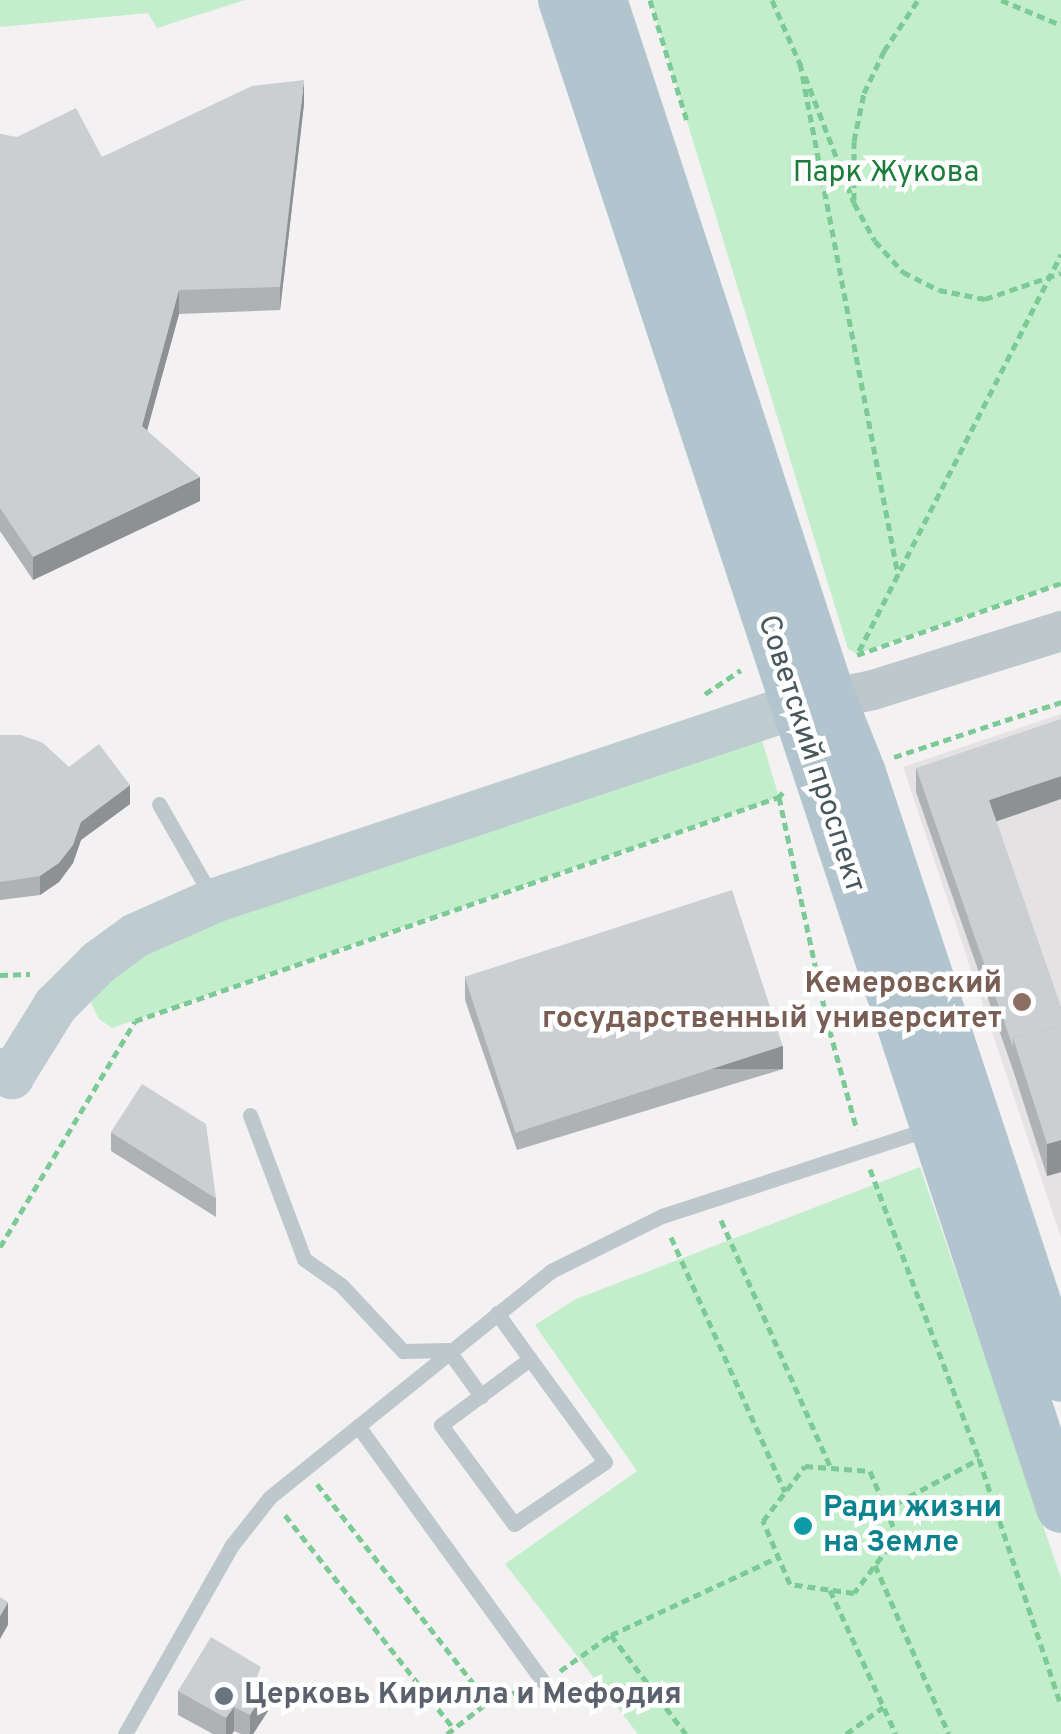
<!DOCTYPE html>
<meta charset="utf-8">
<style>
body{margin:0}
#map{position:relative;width:1061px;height:1734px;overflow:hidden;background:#f3f1f1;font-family:Overpass,sans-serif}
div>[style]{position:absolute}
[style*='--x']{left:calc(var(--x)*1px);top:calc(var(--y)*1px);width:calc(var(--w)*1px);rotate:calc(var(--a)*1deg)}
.education>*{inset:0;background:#e4e2e3}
.green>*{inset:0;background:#c2eecb}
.path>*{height:5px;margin-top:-2.5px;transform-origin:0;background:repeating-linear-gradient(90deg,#7cca95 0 8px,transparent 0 13px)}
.service>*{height:15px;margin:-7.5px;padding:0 7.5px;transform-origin:7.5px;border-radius:7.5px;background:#bdc8cd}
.tertiary>*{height:40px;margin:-20px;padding:0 20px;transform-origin:20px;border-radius:20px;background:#bdc8cd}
.secondary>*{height:45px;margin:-22.5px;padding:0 22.5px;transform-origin:22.5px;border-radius:22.5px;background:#becbd1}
.primary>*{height:50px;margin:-25px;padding:0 25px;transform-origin:25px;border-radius:25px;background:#b2c5ce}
.wall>*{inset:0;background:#afb2b5}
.shaded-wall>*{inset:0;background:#8e9193;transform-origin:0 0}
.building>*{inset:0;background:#cbcfd2;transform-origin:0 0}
.dots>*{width:28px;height:28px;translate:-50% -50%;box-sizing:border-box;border:5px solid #fff;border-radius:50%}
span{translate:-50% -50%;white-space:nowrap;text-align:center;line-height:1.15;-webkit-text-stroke:9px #fff;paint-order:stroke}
.park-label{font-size:30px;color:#1c7d3a}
.street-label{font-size:30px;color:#49585d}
.education-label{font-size:30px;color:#785e54;font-weight:700}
.right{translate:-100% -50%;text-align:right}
.culture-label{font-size:30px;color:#0d838f;font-weight:700}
.left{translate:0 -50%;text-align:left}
.worship-label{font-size:30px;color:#5b616d;font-weight:700}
</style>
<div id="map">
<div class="education">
<i style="clip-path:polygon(1061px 714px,1061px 1237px,903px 767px)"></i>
</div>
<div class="green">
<i style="clip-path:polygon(0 0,245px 0,157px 28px,148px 13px,0 27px)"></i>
<i style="clip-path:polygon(650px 0,1061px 0,1061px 583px,857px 654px,848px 649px)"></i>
<i style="clip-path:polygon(760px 734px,779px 797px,112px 1028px,99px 1019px,91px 1003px,91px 989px,129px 949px)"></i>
<i style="clip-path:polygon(920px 1167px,1061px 1578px,1061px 1734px,638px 1734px,505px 1564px,637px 1471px,535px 1325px,576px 1299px)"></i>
</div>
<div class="path">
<i style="--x:650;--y:0;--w:127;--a:73"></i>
<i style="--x:772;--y:0;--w:72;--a:66.3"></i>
<i style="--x:1001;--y:0;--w:65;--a:22.6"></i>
<i style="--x:800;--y:63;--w:521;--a:79.16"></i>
<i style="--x:805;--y:76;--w:136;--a:68.9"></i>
<i style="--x:854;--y:203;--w:43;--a:61.1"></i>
<i style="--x:875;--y:241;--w:42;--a:47.9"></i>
<i style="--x:903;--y:272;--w:40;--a:26.6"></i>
<i style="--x:939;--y:290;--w:47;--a:11.1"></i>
<i style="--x:985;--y:299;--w:80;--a:-18.9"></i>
<i style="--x:854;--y:200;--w:59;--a:-90"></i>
<i style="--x:854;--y:141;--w:49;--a:-78.2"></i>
<i style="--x:864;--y:93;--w:47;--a:-64.5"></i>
<i style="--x:884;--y:51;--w:61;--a:-56.3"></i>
<i style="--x:859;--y:651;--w:445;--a:-63"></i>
<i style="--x:857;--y:655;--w:216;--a:-19.4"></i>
<i style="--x:705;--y:694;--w:43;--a:-33.7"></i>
<i style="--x:894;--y:757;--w:176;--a:-18.2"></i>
<i style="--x:779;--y:797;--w:225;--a:77.9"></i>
<i style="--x:826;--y:1017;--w:117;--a:74.7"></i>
<i style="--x:0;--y:975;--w:30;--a:-2"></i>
<i style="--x:870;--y:1169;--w:310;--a:69.4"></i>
<i style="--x:979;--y:1459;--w:259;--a:71.6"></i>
<i style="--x:721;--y:1220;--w:269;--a:66.1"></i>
<i style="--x:671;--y:1237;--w:279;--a:65.9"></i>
<i style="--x:0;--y:1247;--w:263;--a:-59.1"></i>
<i style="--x:135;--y:1021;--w:682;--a:-19.18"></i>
<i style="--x:779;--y:797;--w:6;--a:-51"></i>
<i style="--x:805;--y:1466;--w:65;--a:4.4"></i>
<i style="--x:870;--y:1471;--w:70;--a:67.4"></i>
<i style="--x:897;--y:1536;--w:71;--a:127"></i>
<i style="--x:854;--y:1593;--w:65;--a:-172"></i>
<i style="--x:790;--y:1584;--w:69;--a:-113.2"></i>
<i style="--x:763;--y:1521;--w:69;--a:-52.6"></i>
<i style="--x:317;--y:1484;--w:277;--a:51.9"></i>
<i style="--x:886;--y:1509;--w:106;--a:-28.3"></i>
<i style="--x:285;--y:1515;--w:273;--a:51.7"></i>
<i style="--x:875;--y:1565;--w:184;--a:66.4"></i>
<i style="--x:830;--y:1590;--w:158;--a:65.4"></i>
<i style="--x:611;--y:1635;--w:124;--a:52.9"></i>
<i style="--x:560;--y:1671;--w:62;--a:-35.2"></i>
<i style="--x:611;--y:1635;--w:184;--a:-25"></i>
<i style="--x:447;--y:1734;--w:52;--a:-38"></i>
<i style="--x:488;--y:1702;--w:38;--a:-20"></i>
<i style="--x:846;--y:1734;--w:46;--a:-36.1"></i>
</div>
<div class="service">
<i style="--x:159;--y:804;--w:107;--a:60.3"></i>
<i style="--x:250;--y:1115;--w:154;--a:69.4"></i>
<i style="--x:304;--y:1259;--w:45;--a:35.1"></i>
<i style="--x:341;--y:1285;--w:91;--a:46.8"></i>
<i style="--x:403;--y:1351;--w:45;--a:-1.3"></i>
<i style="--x:448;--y:1350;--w:57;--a:54.3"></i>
<i style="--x:497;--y:1313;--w:57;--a:54.3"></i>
<i style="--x:530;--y:1359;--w:127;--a:53.9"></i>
<i style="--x:605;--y:1462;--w:110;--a:145.7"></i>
<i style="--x:514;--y:1524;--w:123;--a:-126.4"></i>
<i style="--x:441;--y:1425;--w:111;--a:-36.6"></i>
<i style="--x:358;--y:1426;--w:316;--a:54.1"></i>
<i style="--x:125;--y:1734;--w:217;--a:-60.5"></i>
<i style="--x:232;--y:1545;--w:61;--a:-51.6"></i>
<i style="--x:270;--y:1497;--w:361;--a:-38.8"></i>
<i style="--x:551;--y:1271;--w:124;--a:-26.4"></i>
<i style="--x:662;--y:1216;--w:283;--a:-18.1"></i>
</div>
<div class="tertiary">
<i style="--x:806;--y:704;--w:68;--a:-11.8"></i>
<i style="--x:873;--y:690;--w:197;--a:-17.4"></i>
</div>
<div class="secondary">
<i style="--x:0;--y:1070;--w:13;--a:29"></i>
<i style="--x:11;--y:1076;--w:84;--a:-58.2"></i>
<i style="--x:55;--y:1005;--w:61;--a:-45"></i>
<i style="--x:98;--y:962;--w:46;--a:-36.1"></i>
<i style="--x:135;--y:935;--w:86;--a:-23.9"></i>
<i style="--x:214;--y:900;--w:615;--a:-18.49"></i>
</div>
<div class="primary">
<i style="--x:563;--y:0;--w:1588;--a:71.72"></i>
<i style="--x:602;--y:0;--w:735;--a:71.84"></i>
<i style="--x:831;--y:698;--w:81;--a:68.2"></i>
<i style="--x:861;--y:773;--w:636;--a:71.68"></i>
</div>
<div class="wall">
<i style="clip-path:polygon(304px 104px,280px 310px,179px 314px,147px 430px,200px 501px,33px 580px,0 531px,0 134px,102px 157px)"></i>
<i style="clip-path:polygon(0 735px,69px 767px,130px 804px,81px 840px,73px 863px,59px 882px,40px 895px,0 900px)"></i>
<i style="clip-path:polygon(916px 768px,996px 821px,1061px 1008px,1061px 1172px,1047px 1176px,1013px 1070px,916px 792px)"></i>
<i style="clip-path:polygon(465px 976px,783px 1069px,517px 1150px,465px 1000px)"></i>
<i style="clip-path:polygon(111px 1132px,216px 1198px,216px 1217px,111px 1151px)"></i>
<i style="clip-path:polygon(261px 1683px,268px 1711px,253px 1734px,241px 1734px,234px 1731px,232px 1734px,213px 1734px,178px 1715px,178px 1691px)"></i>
</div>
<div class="shaded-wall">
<i style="clip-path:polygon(304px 80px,304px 104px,280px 310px,280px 287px)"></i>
<i style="clip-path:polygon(179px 290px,179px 314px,142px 449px,142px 426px)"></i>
<i style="clip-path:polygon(200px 477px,200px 501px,33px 580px,33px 557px)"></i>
<i style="clip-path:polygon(1061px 776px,1061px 799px,989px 824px,989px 800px)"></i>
<i style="clip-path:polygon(130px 785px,130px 804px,81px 840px,73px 863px,59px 882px,40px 895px,40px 876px,81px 822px)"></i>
<i style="left:783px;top:1046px;width:23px;height:278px;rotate:90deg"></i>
<i style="clip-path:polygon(1061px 1140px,1061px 1172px,1047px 1176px,1047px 1144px)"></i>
<i style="clip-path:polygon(8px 1602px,8px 1625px,0 1639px,0 1616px)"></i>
<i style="clip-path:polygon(268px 1687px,268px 1711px,253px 1734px,250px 1734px,250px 1715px)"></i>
<i style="clip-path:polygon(234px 1707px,234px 1731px,232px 1734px,226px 1734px,226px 1718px)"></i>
</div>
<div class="building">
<i style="clip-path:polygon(304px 80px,280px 287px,179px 290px,142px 426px,200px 477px,33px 557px,0 508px,0 134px,17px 137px,76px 108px,102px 157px,252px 86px)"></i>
<i style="clip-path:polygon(1061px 719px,1061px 776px,989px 800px,1061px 1008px,1061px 1026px,1013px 1038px,1013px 1047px,916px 768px)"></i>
<i style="clip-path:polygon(0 735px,21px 735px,43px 743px,69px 767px,99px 744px,130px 785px,81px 822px,73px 845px,59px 863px,40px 876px,0 882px)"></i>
<i style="left:732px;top:890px;width:164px;height:281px;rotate:72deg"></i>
<i style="clip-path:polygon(1061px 1026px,1061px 1140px,1047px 1144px,1013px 1038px)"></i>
<i style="clip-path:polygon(142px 1084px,206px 1124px,216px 1198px,111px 1132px)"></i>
<i style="clip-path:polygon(0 1597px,8px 1602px,0 1616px)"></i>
<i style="clip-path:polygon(211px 1637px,261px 1667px,256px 1679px,268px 1687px,250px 1715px,234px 1707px,226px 1718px,178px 1691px)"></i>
</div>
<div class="dots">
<i style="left:1022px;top:1002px;background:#8d6e63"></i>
<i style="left:803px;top:1526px;background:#0f9aa8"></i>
<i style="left:224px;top:1696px;background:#6b7280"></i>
</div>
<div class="park-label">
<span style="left:886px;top:174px">Парк Жукова</span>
</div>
<div class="street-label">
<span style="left:810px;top:754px;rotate:72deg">Советский проспект</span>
</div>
<div class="education-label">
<span class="right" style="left:1002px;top:1002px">Кемеровский<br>государственный университет</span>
</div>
<div class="culture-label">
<span class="left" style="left:823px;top:1526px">Ради жизни<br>на Земле</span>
</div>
<div class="worship-label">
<span class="left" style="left:244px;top:1696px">Церковь Кирилла и Мефодия</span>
</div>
</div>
